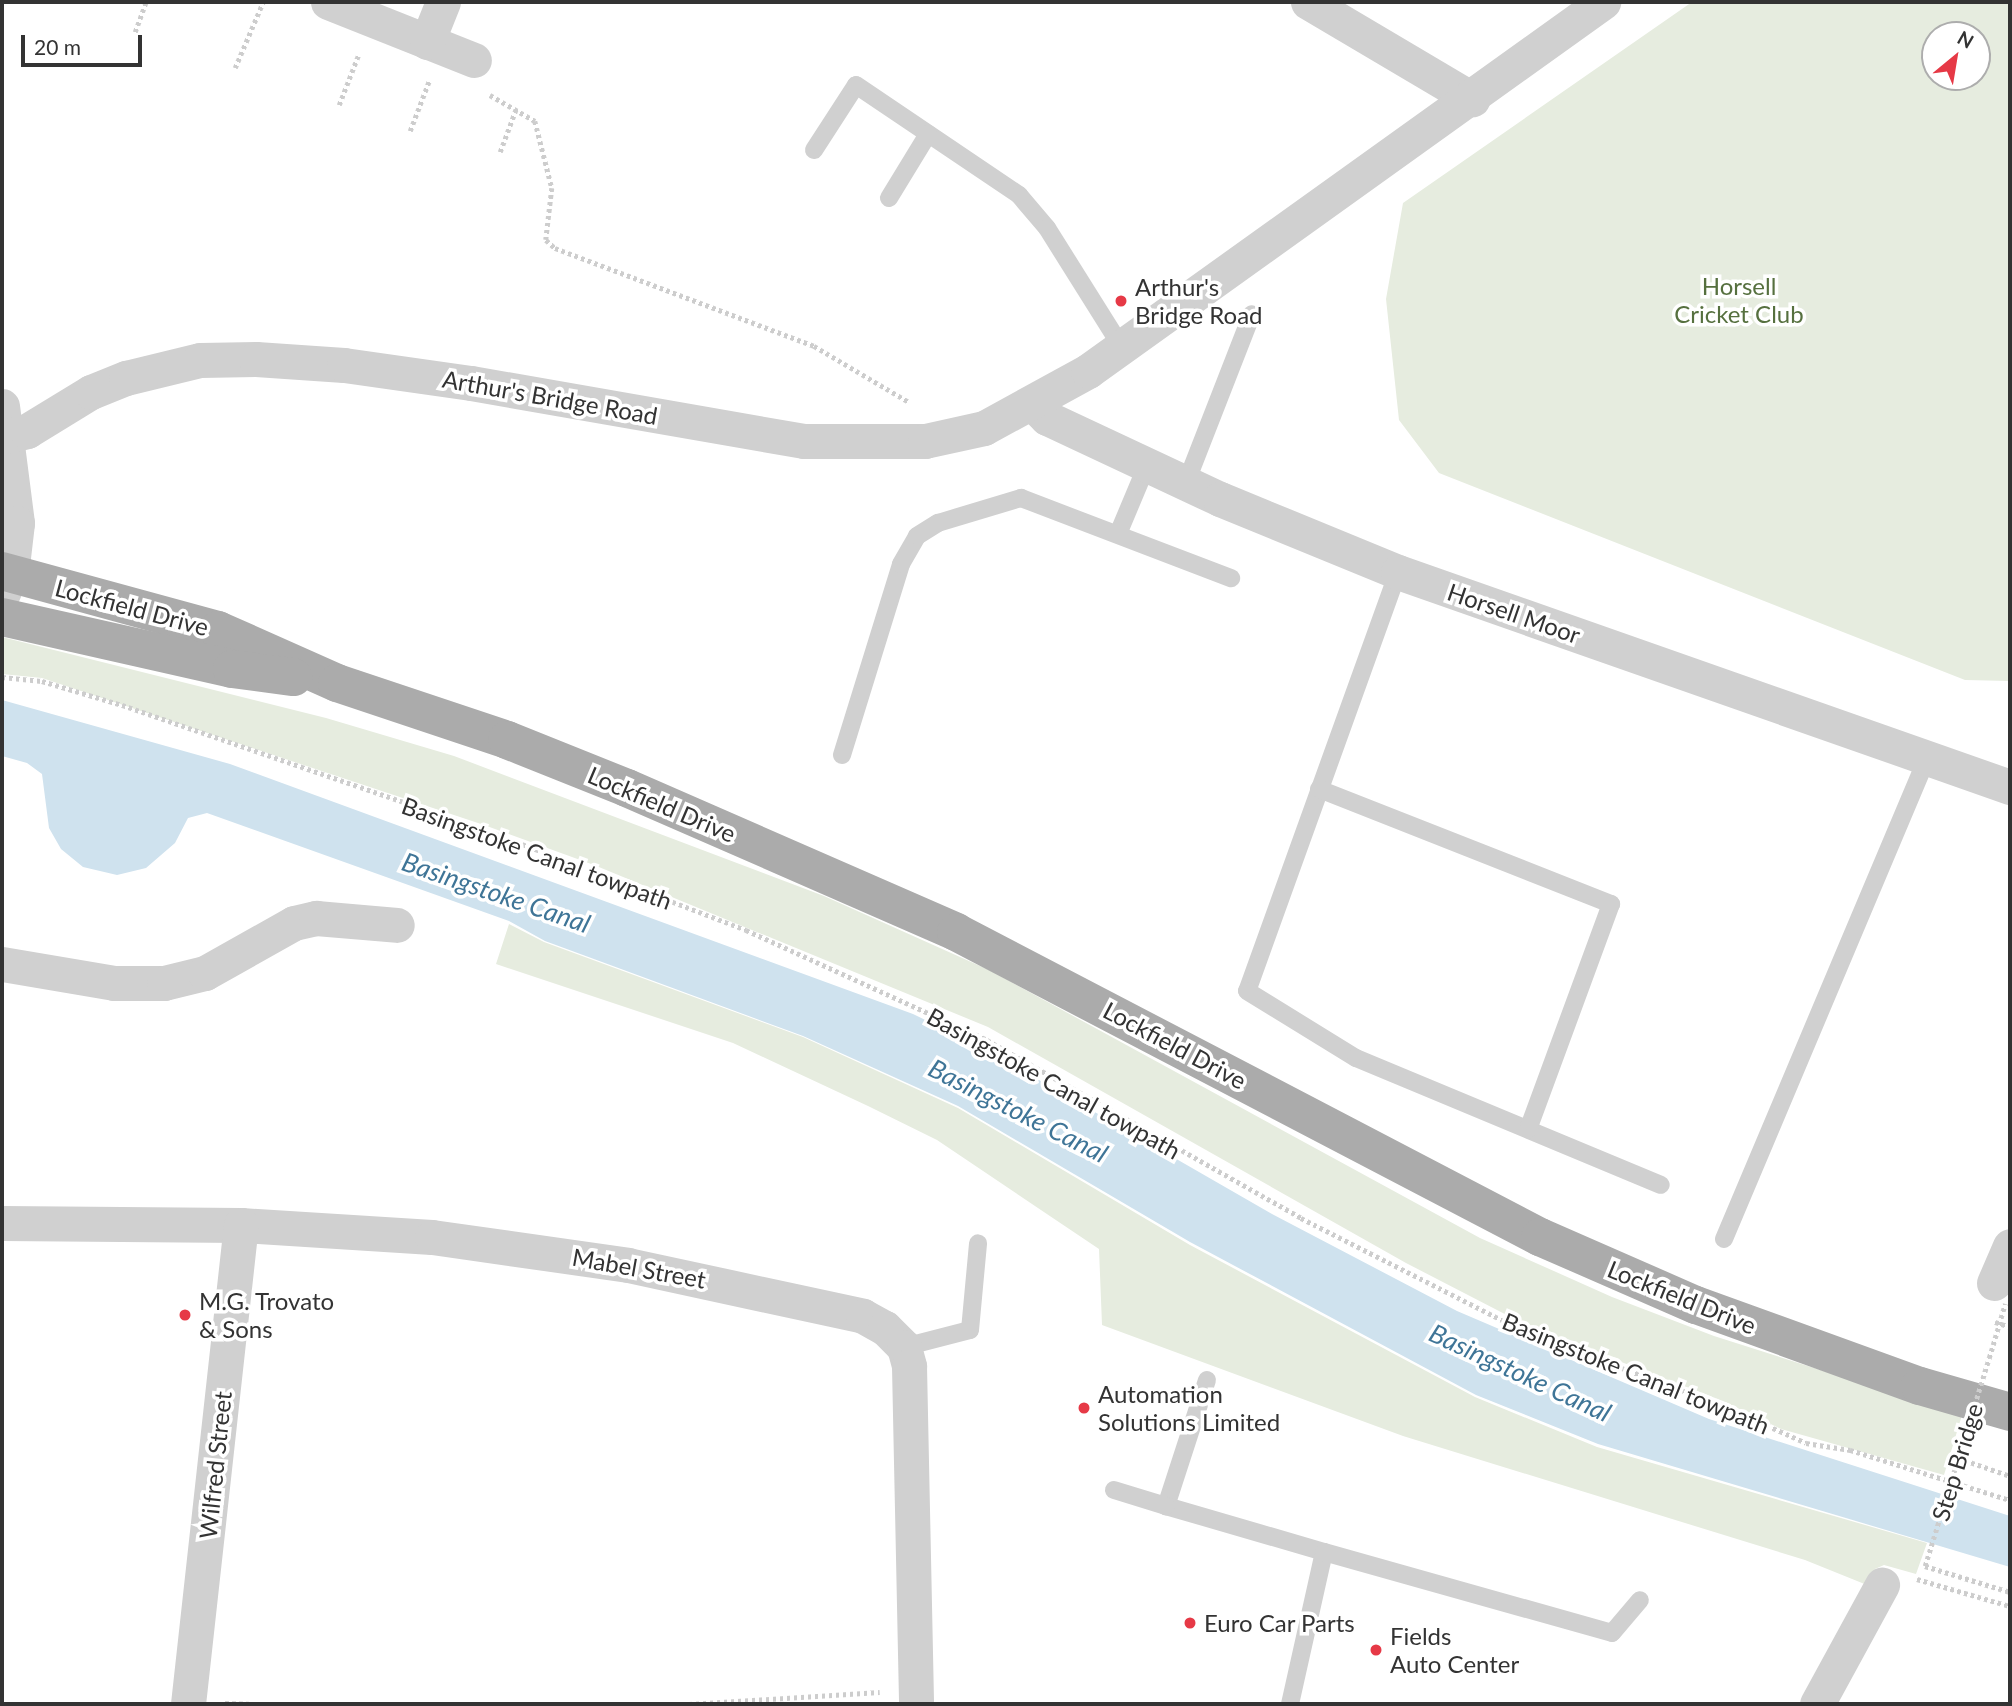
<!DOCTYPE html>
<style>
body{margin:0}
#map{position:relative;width:2012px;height:1706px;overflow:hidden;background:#fff;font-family:Lato,sans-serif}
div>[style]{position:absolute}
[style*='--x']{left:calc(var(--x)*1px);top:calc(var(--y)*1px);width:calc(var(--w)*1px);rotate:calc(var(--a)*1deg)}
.green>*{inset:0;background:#e6ecdf}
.water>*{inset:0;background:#cfe2ee}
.path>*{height:4.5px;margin-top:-2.25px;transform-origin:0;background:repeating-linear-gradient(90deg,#cdcdcd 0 3.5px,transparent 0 7px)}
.service>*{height:18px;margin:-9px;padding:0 9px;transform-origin:9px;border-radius:9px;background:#d0d0d0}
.minor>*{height:35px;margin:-17.5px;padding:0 17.5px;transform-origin:17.5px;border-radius:17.5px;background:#d0d0d0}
.primary>*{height:38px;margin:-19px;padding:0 19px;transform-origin:19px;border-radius:19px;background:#ababab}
.path-bridge>*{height:4.5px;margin-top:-2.25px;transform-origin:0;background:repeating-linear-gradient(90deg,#cdcdcd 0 3.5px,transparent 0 7px)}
.dots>*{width:19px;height:19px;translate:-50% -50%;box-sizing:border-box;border:4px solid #fff;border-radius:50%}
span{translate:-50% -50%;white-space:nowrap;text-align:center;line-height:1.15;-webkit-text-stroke:7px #fff;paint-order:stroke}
.park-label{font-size:24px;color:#56703f}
.poi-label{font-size:24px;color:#333}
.left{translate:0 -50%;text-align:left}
.street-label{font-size:24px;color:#333}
.water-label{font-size:26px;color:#3f7597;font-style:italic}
.frame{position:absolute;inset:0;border:4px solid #333;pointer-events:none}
.north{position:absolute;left:1921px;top:21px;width:70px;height:70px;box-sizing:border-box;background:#fff;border:2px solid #adadad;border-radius:50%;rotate:30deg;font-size:19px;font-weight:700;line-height:28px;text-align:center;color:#333}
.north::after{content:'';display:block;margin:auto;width:24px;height:32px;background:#e63946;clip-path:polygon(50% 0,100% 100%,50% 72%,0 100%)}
.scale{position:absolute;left:21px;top:35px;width:121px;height:32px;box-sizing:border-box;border:4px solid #333;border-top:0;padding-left:9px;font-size:21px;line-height:24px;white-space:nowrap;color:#333;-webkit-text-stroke:5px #fff;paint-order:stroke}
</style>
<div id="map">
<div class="green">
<i style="clip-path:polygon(evenodd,1692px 2px,2010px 2px,2010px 681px,1965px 680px,1439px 473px,1399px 420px,1386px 299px,1403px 203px,1692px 2px,1935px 35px,1977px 35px,1977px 77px,1935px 77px,1935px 35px)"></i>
<i style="clip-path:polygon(2px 637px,326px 718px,454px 756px,824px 896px,989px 970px,1480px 1238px,1612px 1297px,1714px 1336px,1962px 1415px,1944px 1475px,1781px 1429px,1723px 1401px,1530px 1327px,1406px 1263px,988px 1027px,594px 865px,484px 825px,42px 678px,2px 674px)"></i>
<i style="clip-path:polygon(509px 924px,544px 942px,803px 1037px,958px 1108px,1190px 1245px,1475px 1397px,1597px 1447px,1927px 1543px,1916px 1574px,1884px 1565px,1875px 1569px,1867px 1585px,1805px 1560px,1403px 1436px,1102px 1325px,1099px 1249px,937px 1140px,868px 1106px,733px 1043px,496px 964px)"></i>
</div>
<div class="water">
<i style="clip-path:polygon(2px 700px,230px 764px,913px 1014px,977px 1045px,985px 1060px,994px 1054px,1272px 1214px,1457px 1311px,1709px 1419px,2010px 1516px,2010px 1567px,1598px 1444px,1476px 1395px,1190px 1242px,958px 1106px,803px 1036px,545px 941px,509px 921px,207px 813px,188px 818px,175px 843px,146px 868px,117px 875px,83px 867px,61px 849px,49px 828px,42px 774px,27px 763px,2px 756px)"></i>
</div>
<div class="path">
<i style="--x:135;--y:32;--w:32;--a:-70"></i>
<i style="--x:235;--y:68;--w:72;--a:-67"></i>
<i style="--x:490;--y:95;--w:52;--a:30"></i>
<i style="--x:535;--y:121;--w:69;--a:75.8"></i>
<i style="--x:552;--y:188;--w:52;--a:96.6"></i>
<i style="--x:546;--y:240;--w:12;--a:42"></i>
<i style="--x:555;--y:248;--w:277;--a:20.7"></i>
<i style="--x:814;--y:346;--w:110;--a:30.5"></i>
<i style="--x:339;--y:105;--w:53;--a:-68.8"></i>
<i style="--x:410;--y:131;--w:53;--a:-69.2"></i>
<i style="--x:500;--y:152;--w:46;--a:-69.6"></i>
<i style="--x:2;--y:677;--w:40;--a:5.7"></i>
<i style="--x:42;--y:681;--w:84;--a:16.7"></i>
<i style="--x:122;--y:705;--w:396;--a:19"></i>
<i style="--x:496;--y:834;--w:268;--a:21"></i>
<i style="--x:746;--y:930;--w:265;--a:24.5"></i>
<i style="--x:987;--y:1040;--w:361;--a:29.5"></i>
<i style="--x:1301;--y:1218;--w:257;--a:26.9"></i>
<i style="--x:1530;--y:1334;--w:205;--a:20.3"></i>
<i style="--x:1722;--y:1405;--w:92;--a:24.3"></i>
<i style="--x:1806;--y:1443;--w:45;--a:9"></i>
<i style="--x:1850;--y:1450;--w:168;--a:17.4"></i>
<i style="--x:1995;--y:1322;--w:16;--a:18"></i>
<i style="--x:1989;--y:1358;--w:14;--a:-73"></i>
<i style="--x:1958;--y:1458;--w:55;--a:19.1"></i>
<i style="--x:1925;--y:1566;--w:89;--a:17"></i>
<i style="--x:1917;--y:1579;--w:97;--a:16.2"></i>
<i style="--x:225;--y:1703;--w:24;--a:2"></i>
<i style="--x:689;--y:1704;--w:191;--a:-3.6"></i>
</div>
<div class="service">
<i style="--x:814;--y:150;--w:77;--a:-57.1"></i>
<i style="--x:856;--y:85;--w:197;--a:34"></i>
<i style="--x:1019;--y:195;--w:43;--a:49.7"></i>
<i style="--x:1047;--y:228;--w:139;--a:57.9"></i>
<i style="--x:889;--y:198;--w:75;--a:-58.6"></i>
<i style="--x:1186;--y:483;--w:181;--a:-68.7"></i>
<i style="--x:1118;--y:534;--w:75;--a:-67.2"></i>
<i style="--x:1398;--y:572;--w:445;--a:109.8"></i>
<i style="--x:1247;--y:991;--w:128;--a:31.6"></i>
<i style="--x:1356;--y:1058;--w:330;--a:22.6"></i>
<i style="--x:842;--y:755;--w:200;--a:-72.8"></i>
<i style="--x:901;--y:564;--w:32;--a:-60"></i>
<i style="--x:917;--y:536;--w:25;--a:-32"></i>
<i style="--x:938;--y:523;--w:87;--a:-16.8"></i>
<i style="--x:1021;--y:498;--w:225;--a:20.9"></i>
<i style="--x:1319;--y:789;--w:314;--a:21.5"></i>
<i style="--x:1611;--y:904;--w:240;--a:110.2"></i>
<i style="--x:1724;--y:1239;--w:522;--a:-67.12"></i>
<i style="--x:904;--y:1347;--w:68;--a:-14.4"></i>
<i style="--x:970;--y:1330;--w:87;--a:-84.7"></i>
<i style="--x:1207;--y:1380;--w:133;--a:108"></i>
<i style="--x:1166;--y:1506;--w:165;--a:16.2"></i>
<i style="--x:1324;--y:1552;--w:156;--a:102.6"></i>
<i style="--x:1114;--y:1490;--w:54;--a:17.1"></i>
<i style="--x:1324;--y:1552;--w:299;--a:15.7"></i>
<i style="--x:1612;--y:1633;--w:43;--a:-49.7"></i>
</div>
<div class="minor">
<i style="--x:328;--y:2;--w:157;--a:21.7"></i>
<i style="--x:1308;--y:2;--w:191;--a:30.6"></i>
<i style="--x:427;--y:42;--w:43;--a:-68.2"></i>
<i style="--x:1033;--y:404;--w:20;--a:45"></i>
<i style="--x:1047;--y:418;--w:191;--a:25.1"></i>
<i style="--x:1220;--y:499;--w:192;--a:22.3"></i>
<i style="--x:1398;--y:572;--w:649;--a:19.36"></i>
<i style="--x:2;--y:406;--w:118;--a:82.7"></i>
<i style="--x:17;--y:523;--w:51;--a:96.7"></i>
<i style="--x:11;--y:574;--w:23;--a:113"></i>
<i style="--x:7;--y:436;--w:21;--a:-14"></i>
<i style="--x:27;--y:431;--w:75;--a:-31.4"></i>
<i style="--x:91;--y:392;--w:38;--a:-22"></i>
<i style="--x:126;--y:378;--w:76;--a:-13.7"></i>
<i style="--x:200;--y:360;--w:56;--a:-1"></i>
<i style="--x:256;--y:359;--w:88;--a:3.9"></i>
<i style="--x:344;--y:365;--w:128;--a:8.1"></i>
<i style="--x:471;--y:383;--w:338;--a:9.9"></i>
<i style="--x:804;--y:441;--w:121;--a:0"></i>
<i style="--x:925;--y:441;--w:60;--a:-12.4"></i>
<i style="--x:984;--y:428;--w:119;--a:-28.7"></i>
<i style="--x:1088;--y:371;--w:634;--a:-35.62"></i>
<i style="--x:2;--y:964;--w:114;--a:9.6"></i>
<i style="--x:114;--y:983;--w:50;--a:0"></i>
<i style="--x:164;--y:983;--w:42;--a:-13.7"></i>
<i style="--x:205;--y:973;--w:102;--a:-29.3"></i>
<i style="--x:294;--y:923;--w:23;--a:-13"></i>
<i style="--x:316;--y:918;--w:81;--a:4.9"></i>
<i style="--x:2;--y:1223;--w:239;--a:0.5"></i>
<i style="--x:241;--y:1225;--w:191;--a:3.6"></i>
<i style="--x:432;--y:1237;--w:198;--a:8.1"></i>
<i style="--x:628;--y:1265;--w:240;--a:12.2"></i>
<i style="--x:863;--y:1316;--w:25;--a:29"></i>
<i style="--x:885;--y:1328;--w:27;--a:45"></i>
<i style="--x:904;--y:1347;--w:20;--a:75"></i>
<i style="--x:909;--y:1366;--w:338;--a:88.8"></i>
<i style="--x:1994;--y:1283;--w:40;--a:-66.6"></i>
<i style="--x:188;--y:1704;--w:482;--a:-83.7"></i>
<i style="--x:1817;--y:1704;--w:136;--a:-61.4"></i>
</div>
<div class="primary">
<i style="--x:2;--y:571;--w:224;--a:15.3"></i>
<i style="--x:218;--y:630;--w:130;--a:24"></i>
<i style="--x:337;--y:683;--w:179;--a:18.5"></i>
<i style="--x:507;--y:740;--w:129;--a:21.8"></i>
<i style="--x:627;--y:788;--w:359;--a:23.6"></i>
<i style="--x:956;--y:932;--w:659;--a:27.58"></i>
<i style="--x:1540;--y:1237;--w:170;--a:23.6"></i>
<i style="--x:1696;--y:1305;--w:238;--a:19.9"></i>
<i style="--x:1920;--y:1386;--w:94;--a:16.1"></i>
<i style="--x:2;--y:617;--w:236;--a:12.7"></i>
<i style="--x:232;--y:669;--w:62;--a:7.5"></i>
</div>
<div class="path-bridge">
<i style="--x:1993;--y:1345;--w:43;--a:-73.7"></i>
<i style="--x:1925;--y:1566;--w:218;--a:-72.9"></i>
</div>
<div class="dots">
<i style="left:1121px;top:301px;background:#e63946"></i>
<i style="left:185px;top:1315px;background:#e63946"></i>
<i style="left:1084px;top:1408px;background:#e63946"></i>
<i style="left:1190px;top:1623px;background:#e63946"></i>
<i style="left:1376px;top:1650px;background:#e63946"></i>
</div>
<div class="park-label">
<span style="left:1739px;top:300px">Horsell<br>Cricket Club</span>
</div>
<div class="poi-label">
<span class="left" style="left:1135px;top:301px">Arthur's<br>Bridge Road</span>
<span class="left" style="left:199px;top:1315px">M.G. Trovato<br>&amp; Sons</span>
<span class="left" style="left:1098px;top:1408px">Automation<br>Solutions Limited</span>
<span class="left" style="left:1204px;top:1623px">Euro Car Parts</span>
<span class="left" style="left:1390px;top:1650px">Fields<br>Auto Center</span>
</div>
<div class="street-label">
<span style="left:550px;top:397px;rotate:10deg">Arthur's Bridge Road</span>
<span style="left:132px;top:607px;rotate:15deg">Lockfield Drive</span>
<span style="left:1514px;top:613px;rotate:19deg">Horsell Moor</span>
<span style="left:662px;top:804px;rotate:23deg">Lockfield Drive</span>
<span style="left:537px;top:853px;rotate:20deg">Basingstoke Canal towpath</span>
<span style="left:1175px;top:1045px;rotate:28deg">Lockfield Drive</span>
<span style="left:1054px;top:1083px;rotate:29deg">Basingstoke Canal towpath</span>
<span style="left:639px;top:1268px;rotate:10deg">Mabel Street</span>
<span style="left:1682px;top:1297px;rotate:22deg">Lockfield Drive</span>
<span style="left:1636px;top:1373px;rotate:22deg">Basingstoke Canal towpath</span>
<span style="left:1957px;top:1462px;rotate:-73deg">Step Bridge</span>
<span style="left:215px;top:1465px;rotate:-84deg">Wilfred Street</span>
</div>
<div class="water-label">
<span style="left:496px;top:893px;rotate:19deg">Basingstoke Canal</span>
<span style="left:1018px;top:1111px;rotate:27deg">Basingstoke Canal</span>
<span style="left:1520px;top:1373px;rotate:25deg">Basingstoke Canal</span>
</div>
<div class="frame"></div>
<div class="north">N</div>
<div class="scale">20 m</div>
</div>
